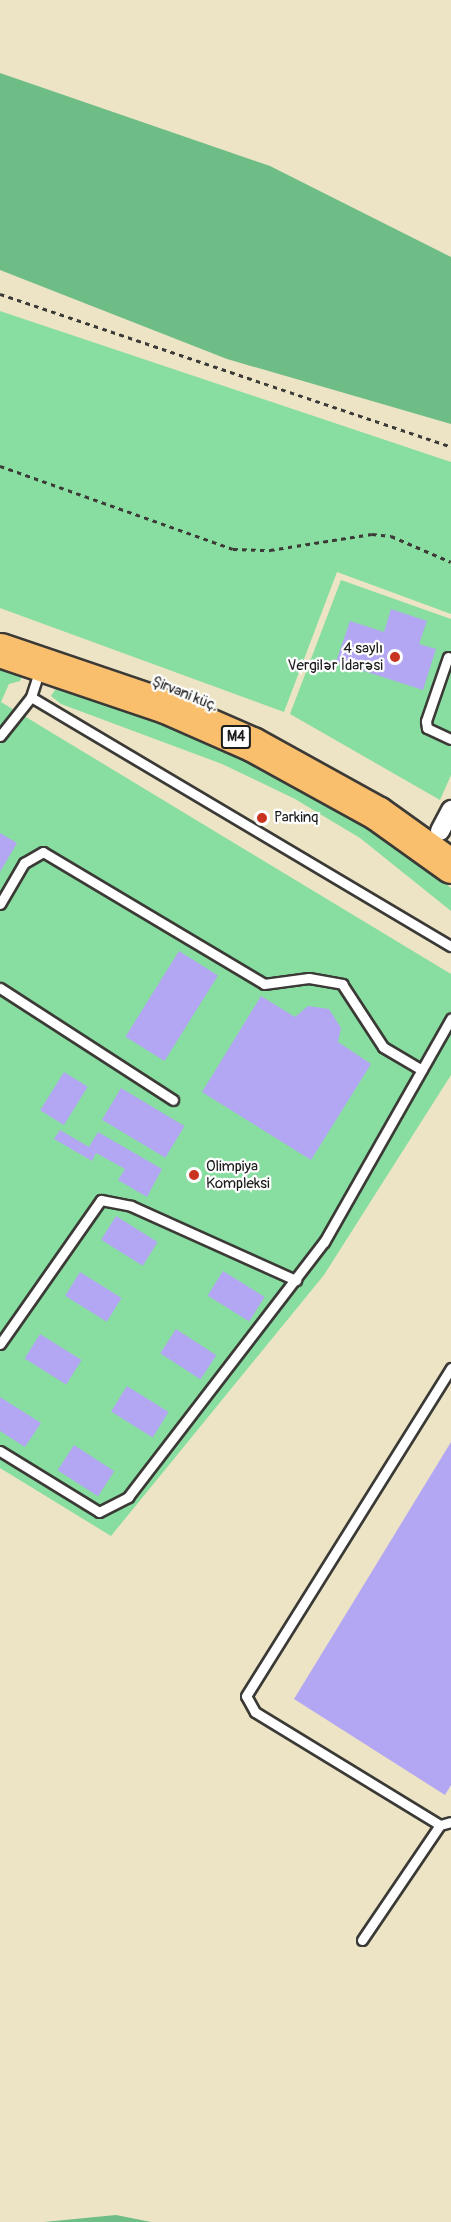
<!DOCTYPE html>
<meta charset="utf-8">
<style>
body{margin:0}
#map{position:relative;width:451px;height:2222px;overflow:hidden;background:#ede4c6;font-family:Pangolin,sans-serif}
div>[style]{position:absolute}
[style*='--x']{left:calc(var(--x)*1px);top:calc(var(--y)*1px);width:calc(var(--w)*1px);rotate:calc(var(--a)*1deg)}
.green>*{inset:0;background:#88dea0}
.forest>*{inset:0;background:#6ebd86}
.building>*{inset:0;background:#b3a7f3;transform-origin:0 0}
.path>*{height:3px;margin-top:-1.5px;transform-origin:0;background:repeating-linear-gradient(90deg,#3b3a36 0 4.5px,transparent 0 9px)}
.roads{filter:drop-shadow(2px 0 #3b3a36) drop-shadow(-2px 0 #3b3a36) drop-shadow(0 2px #3b3a36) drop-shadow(0 -2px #3b3a36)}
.lane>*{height:9px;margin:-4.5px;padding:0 4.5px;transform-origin:4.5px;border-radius:4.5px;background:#fff}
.street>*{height:18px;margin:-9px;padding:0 9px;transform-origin:9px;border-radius:9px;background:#fff}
.highway>*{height:33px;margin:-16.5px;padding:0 16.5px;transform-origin:16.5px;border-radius:16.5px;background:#f9bf6d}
.dots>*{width:16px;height:16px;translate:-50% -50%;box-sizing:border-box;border:3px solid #fff;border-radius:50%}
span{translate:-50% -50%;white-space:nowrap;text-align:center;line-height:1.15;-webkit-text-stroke:4.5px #fff;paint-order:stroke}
.shield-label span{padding:2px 4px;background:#fff;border:2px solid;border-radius:4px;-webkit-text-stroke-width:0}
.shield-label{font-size:14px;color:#1c1c1c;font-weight:700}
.poi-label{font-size:15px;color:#1c1c1c}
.right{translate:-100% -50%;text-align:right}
.left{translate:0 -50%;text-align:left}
.street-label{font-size:15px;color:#1c1c1c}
</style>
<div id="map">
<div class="green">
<i style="clip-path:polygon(0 311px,451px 462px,451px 614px,337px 572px,284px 712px,0 608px)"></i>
<i style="clip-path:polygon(341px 580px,451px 619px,451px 775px,440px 800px,290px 714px)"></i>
<i style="clip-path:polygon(0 665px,24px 672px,20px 681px,9px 684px,1px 702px,451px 974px,451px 1075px,324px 1275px,111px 1536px,0 1468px)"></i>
<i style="clip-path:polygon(57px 687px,179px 729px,310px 787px,397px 842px,451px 888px,451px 911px,360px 838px,295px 799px,222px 764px,61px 704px,51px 696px)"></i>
</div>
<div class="forest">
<i style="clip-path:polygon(0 73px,270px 166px,451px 257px,451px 424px,227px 359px,0 270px)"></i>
<i style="clip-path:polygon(116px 2215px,151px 2222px,44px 2222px)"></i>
</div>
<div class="building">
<i style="clip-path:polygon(391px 609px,427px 621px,419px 644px,436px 649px,423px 690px,336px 662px,350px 621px,384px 632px)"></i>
<i style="clip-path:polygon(0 833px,17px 843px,0 872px)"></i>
<i style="left:179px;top:951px;width:46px;height:101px;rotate:32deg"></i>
<i style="clip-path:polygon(261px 996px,295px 1017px,308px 1006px,329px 1009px,341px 1028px,338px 1042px,371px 1064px,311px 1160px,202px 1092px)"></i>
<i style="left:64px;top:1072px;width:28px;height:45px;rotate:32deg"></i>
<i style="left:121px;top:1088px;width:74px;height:37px;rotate:31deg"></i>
<i style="clip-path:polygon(60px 1130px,89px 1147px,98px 1132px,162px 1169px,147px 1197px,118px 1180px,125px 1169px,96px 1153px,92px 1161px,54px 1139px)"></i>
<i style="left:116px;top:1216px;width:49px;height:28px;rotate:32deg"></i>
<i style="left:223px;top:1271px;width:49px;height:29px;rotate:32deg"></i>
<i style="left:80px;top:1272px;width:49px;height:28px;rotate:32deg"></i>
<i style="left:176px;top:1329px;width:48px;height:29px;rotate:33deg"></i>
<i style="left:40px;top:1334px;width:49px;height:29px;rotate:32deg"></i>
<i style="left:127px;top:1386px;width:49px;height:30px;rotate:32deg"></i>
<i style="clip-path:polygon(0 1397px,41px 1423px,25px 1447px,0 1431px)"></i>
<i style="clip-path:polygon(451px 1442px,451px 1785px,445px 1795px,294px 1699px)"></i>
<i style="left:74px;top:1445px;width:48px;height:30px;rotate:33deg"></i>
</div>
<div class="path">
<i style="--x:0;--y:294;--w:476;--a:18.7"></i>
<i style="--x:0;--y:466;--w:247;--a:19.6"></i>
<i style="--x:233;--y:549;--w:37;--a:2"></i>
<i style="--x:270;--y:550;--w:103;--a:-8.9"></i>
<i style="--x:372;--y:534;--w:19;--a:6"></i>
<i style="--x:391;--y:536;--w:65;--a:23.4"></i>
</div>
<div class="roads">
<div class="lane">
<i style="--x:448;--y:657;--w:68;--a:109"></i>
<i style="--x:426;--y:721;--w:7;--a:82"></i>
<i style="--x:427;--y:728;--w:26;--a:25"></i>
<i style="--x:40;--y:669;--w:29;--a:108"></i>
<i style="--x:31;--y:697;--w:488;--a:30.7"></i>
<i style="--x:0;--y:736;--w:50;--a:-51.5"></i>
<i style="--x:0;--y:904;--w:48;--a:-59.7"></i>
<i style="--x:24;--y:863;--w:22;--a:-30"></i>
<i style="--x:43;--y:852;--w:257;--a:30.8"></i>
<i style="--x:264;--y:984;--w:45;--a:-7.6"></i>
<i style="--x:309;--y:978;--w:34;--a:10"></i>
<i style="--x:342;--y:984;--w:75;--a:56.9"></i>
<i style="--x:383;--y:1047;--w:45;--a:30.5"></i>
<i style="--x:0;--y:988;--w:206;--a:32.9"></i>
<i style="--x:0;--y:1344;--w:176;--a:-55"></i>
<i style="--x:101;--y:1200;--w:31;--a:11"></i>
<i style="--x:131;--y:1206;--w:181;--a:24.2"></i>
<i style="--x:0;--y:1451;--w:116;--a:31.6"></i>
<i style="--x:99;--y:1512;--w:33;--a:-27"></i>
<i style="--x:128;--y:1497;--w:322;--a:-52.5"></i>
<i style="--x:324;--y:1242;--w:257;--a:-60.4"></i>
<i style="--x:440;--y:1825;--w:217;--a:-148.6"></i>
<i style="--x:255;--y:1712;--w:18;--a:-119"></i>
<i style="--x:246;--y:1696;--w:387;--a:-58"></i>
<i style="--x:362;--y:1940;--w:139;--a:-55.9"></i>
<i style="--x:440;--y:1825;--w:11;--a:-15"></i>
</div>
<div class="street">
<i style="--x:440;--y:831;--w:24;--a:-62"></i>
</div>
<div class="highway">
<i style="--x:0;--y:650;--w:174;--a:18.7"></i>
<i style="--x:165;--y:706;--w:95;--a:23.6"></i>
<i style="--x:252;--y:744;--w:143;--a:28.9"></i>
<i style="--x:377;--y:813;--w:91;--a:35.6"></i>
</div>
</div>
<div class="dots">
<i style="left:395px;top:657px;background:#c8321e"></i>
<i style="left:262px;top:818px;background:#c8321e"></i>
<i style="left:194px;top:1175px;background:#c8321e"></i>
</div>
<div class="shield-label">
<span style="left:236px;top:737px">M4</span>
</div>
<div class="poi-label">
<span class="right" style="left:383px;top:657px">4 saylı<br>Vergilər İdarəsi</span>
<span class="left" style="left:274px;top:818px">Parkinq</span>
<span class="left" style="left:206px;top:1175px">Olimpiya<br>Kompleksi</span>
</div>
<div class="street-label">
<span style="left:185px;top:694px;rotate:22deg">Şirvani küç.</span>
</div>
</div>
